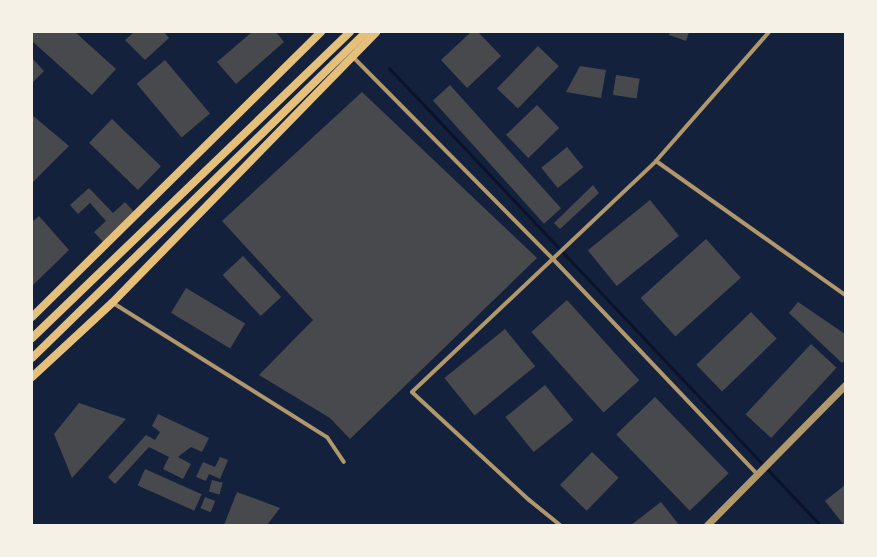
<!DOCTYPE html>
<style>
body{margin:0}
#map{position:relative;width:877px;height:557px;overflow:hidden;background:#14213d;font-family:"Alegreya Sans",sans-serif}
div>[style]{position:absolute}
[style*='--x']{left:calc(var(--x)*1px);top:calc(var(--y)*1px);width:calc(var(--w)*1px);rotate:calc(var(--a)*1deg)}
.stream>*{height:3px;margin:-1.5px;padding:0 1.5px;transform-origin:1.5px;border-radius:1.5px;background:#0b132b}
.building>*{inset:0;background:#48494c;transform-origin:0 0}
.minor>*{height:4px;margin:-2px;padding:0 2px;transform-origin:2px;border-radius:2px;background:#b1986c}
.tertiary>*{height:7px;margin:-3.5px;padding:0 3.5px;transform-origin:3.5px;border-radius:3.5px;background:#b1986c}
.secondary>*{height:8px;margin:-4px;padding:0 4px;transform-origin:4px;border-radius:4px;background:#e5c07b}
.primary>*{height:8px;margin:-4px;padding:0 4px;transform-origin:4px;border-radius:4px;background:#e5c07b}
span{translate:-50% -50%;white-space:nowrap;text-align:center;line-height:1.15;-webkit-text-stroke:4px #f6f1e7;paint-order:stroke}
.frame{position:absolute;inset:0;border:33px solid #f6f1e7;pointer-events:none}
</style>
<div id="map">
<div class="stream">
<i style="--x:389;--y:68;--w:628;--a:46.68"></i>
</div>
<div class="building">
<i style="clip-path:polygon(32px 32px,75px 32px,116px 69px,92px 95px,32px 41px)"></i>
<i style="clip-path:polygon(134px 32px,164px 32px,169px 38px,145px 60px,125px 40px)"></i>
<i style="clip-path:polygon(252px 32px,276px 32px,284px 42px,236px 84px,217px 62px)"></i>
<i style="clip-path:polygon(471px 32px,478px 32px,501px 56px,467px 88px,441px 60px)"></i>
<i style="clip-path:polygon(670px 32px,689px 32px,686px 41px,669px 35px)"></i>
<i style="left:538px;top:46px;width:29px;height:59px;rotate:44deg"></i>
<i style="clip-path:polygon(32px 58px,44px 71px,32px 83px)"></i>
<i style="left:165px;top:60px;width:70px;height:37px;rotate:50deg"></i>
<i style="clip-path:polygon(580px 66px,606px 70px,601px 98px,566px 92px)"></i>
<i style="left:616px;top:75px;width:24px;height:20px;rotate:9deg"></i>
<i style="left:450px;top:85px;width:166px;height:23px;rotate:48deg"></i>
<i style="clip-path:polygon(362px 92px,537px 258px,350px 439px,330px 418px,259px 375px,313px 320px,222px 221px)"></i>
<i style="left:537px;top:105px;width:32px;height:43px;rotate:46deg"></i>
<i style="clip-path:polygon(32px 115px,69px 146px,32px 183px)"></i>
<i style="left:112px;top:119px;width:68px;height:33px;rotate:44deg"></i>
<i style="left:567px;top:147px;width:26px;height:33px;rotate:51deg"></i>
<i style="clip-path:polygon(593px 185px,599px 193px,560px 229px,554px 223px)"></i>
<i style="clip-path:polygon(89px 188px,113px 213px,125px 202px,136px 214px,104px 243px,94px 232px,106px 221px,90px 203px,78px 214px,70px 205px)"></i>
<i style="left:650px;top:200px;width:46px;height:80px;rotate:51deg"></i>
<i style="clip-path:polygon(39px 216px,69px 250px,32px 286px,32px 222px)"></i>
<i style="left:706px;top:239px;width:52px;height:88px;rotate:48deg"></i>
<i style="left:243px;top:256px;width:56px;height:28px;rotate:47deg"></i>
<i style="left:186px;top:288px;width:69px;height:29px;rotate:31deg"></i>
<i style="left:567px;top:300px;width:108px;height:48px;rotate:48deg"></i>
<i style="clip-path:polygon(798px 302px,845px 334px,845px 360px,842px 363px,789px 313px)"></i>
<i style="left:751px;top:312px;width:37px;height:76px;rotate:46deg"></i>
<i style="left:505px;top:329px;width:48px;height:78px;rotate:51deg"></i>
<i style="left:811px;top:344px;width:35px;height:96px;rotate:43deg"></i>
<i style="left:545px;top:385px;width:45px;height:51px;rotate:51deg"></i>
<i style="left:655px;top:397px;width:106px;height:54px;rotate:46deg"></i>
<i style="clip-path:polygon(79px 403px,126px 419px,72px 478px,54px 434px)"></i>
<i style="clip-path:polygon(158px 414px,209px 438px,202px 452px,191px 447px,178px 457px,191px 464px,183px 479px,163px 469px,169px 457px,149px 447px,115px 484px,108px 477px,146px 435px,155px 440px,160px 432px,152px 426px)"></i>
<i style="left:592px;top:452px;width:37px;height:46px;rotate:44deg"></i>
<i style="clip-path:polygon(220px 457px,228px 460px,220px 479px,209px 474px,206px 481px,196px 477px,203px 462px,215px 467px)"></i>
<i style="left:145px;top:469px;width:62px;height:18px;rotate:24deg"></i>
<i style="left:212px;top:480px;width:11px;height:12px;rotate:15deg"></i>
<i style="clip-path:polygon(845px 485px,845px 525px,844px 525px,825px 501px)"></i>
<i style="clip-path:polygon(237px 492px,280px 508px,267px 525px,224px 525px)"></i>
<i style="left:205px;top:497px;width:11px;height:12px;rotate:22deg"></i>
<i style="clip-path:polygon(661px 502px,679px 525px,631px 525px)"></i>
</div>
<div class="minor">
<i style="--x:353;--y:57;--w:283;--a:45.3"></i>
<i style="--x:552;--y:258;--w:296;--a:46.5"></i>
<i style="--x:656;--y:161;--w:232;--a:35.3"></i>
<i style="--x:113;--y:303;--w:252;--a:32.1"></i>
<i style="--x:327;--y:437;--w:30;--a:56"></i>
<i style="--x:560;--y:525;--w:40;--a:-141"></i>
<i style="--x:529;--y:500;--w:159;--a:-137.3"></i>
<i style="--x:412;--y:392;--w:336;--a:-43.4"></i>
<i style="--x:656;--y:161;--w:171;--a:-48.8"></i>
</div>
<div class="tertiary">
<i style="--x:707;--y:525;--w:197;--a:-45.4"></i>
</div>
<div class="secondary">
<i style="--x:32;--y:317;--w:406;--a:-44.6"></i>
<i style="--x:32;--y:377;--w:109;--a:-42.8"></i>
<i style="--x:112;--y:303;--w:378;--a:-45.7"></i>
</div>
<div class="primary">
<i style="--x:32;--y:338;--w:441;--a:-43.9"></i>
<i style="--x:32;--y:358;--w:467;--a:-44.3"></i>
</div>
<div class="frame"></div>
</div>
